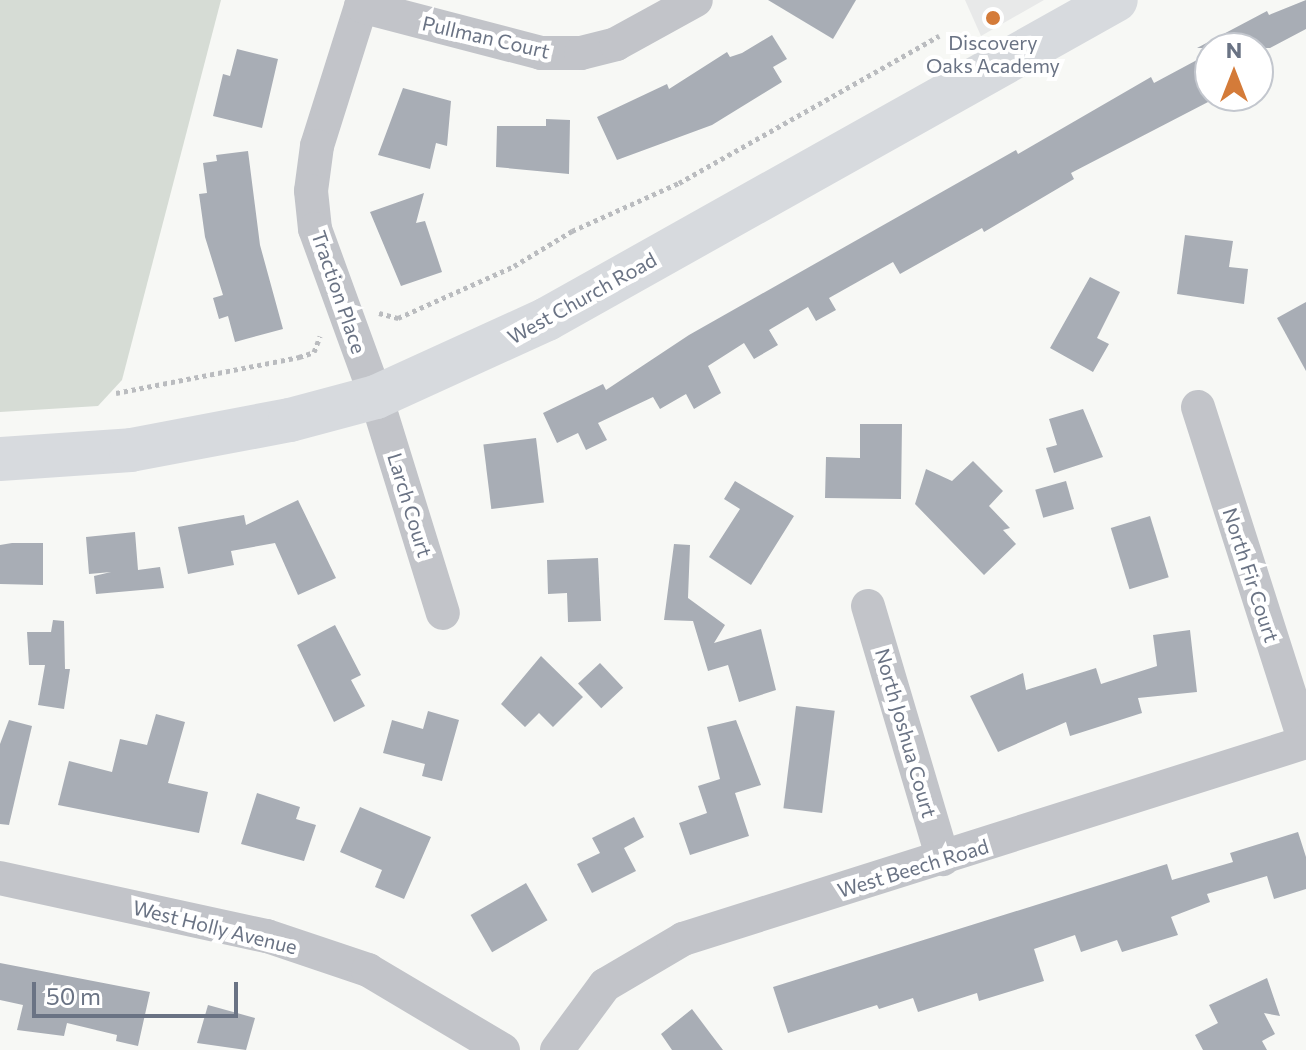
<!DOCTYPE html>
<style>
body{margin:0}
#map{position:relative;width:1306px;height:1050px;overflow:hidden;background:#f7f8f5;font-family:Commissioner,sans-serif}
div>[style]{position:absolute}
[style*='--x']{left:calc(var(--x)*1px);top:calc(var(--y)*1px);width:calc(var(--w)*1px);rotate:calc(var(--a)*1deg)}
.built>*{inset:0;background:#e8e9e9}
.green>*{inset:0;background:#d6dcd5}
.building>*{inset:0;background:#a8adb5;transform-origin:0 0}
.path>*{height:5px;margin-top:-2.5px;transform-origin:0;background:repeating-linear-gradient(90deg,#babcbf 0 4px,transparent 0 8px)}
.minor>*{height:34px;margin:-17px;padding:0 17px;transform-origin:17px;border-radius:17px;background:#c2c4c9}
.major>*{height:44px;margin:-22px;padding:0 22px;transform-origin:22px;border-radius:22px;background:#d7dade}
.dots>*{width:22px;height:22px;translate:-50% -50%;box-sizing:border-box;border:4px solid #fff;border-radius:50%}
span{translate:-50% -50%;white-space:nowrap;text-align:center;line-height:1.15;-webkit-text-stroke:8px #fff;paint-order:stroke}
.street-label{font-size:20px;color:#6a7384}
.poi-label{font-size:20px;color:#6a7384}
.north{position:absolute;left:1194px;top:32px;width:80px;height:80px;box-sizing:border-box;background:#fff;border:2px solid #c3c7ce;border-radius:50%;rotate:0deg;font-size:22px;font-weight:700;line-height:32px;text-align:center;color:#6a7384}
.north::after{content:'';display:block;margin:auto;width:28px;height:36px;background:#d47b39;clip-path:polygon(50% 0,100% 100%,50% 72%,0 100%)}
.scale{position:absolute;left:32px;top:982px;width:206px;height:36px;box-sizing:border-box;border:4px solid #6a7384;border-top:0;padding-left:10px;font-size:24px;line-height:28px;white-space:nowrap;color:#6a7384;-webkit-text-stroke:6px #fff;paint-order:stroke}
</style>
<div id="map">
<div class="built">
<i style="clip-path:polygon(965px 0,1044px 0,981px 36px)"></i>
</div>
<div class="green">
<i style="clip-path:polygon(0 0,221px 0,122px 380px,98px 406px,0 412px)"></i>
</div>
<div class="building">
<i style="clip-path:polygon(768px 0,856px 0,833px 39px)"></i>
<i style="clip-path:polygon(1306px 0,1306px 29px,1270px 48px,1197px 48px,1267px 11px,1269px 15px)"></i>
<i style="clip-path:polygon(772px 35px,787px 59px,773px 67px,782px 82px,712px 125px,617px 160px,597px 117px,667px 84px,669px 89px,727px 52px,730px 57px,742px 53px)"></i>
<i style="clip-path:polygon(237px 49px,278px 59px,262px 128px,213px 116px,223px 74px,230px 76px)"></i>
<i style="clip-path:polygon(1210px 53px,1210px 101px,1071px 173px,1074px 179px,984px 232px,982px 228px,900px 274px,893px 262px,829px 298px,836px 310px,816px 321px,808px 307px,769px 330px,778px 345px,754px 359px,744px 343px,708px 366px,721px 393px,694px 409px,686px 394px,660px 409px,653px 397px,598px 423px,607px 440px,586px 450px,578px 433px,557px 443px,543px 413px,603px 384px,606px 390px,689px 335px,1016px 150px,1018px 154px,1151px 77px,1154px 83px)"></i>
<i style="clip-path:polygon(403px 88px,451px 101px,447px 146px,436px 143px,430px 169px,378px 155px)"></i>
<i style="clip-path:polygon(546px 119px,570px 120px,569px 174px,496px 167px,497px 126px,546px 126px)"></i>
<i style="clip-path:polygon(248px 151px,260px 245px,283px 329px,235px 342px,228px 316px,219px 319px,213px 298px,223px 295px,205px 237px,199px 194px,207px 193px,203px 163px,217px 161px,216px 155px)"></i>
<i style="clip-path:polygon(424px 193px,416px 223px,425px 221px,442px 272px,401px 286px,370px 212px)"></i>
<i style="clip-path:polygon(1185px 235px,1233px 241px,1229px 267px,1248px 269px,1244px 304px,1177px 294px)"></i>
<i style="clip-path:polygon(1090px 277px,1120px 292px,1097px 338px,1109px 344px,1093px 372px,1050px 348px)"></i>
<i style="clip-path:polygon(1306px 302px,1306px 371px,1277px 318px)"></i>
<i style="clip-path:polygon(1083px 409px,1103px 457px,1054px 473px,1046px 448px,1057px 445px,1049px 419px)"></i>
<i style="clip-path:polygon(860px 424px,902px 424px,901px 499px,825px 498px,826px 457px,860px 458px)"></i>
<i style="left:536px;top:438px;width:65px;height:53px;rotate:83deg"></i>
<i style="clip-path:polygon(973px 461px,1003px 491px,989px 506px,1010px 528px,1003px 530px,1016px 544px,984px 575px,915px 504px,926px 469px,952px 481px)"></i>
<i style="clip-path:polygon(735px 481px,794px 516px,751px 585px,709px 557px,740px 509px,724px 499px)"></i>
<i style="left:1066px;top:481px;width:29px;height:32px;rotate:74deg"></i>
<i style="clip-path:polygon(298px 500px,336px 578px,298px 595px,275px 543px,231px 551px,234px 565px,188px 574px,178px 527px,244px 515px,246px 525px)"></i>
<i style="left:1150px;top:516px;width:64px;height:41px;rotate:73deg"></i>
<i style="clip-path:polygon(135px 532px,138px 570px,160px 567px,164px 588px,96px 594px,94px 576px,111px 572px,89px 574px,86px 537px)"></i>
<i style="clip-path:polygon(12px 543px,43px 543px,43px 585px,0 584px,0 545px)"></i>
<i style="clip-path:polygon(674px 544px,690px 545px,688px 598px,725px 625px,714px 643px,761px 629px,776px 690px,739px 702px,728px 665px,708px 671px,693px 621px,664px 620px)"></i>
<i style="clip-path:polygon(598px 558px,601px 621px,568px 622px,567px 593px,548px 594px,547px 560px)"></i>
<i style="clip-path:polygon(53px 620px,64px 621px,65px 669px,70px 669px,64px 709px,38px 705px,45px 665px,29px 665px,27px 632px,51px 632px)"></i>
<i style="clip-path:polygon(335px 625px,361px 675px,351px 680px,365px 706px,334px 722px,297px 645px)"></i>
<i style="clip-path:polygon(1190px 630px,1197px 692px,1138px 698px,1142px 713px,1070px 736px,1066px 722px,998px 752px,970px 696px,1023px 673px,1026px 690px,1096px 668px,1101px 684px,1157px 666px,1153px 635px)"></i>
<i style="clip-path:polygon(541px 656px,583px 697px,553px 727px,539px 713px,525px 727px,501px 704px)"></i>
<i style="left:600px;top:663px;width:34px;height:30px;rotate:47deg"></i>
<i style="left:796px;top:706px;width:39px;height:103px;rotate:7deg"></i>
<i style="clip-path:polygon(428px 711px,459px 720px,442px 781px,422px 776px,425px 764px,383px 753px,392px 720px,423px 729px)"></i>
<i style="clip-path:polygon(156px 714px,185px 722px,168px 783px,208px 792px,199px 833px,58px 805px,69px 761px,112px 772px,120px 739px,147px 745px)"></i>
<i style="clip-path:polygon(9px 720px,32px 726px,9px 825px,0 824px,0 744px)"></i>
<i style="clip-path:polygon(736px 720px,761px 785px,735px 793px,749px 836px,690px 855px,679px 823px,707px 813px,698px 786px,720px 779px,707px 727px)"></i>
<i style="clip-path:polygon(257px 793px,300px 807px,296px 819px,316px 825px,304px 861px,241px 844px)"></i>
<i style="clip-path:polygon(360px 807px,431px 837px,404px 899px,375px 887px,382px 870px,340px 852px)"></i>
<i style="clip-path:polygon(634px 817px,644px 837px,624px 848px,636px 871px,592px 893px,577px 864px,600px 853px,592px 838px)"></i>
<i style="clip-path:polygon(1298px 832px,1306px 857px,1306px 889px,1274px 899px,1267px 876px,1207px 894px,1210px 902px,1171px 917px,1178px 935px,1122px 952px,1117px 940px,1081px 952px,1075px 935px,1034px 949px,1044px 981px,979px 1001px,977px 993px,918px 1012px,913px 998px,879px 1009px,877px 1005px,788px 1033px,773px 987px,1167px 864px,1172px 880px,1233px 862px,1230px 853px)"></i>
<i style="left:526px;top:883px;width:43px;height:64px;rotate:60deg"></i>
<i style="clip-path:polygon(0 963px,150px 992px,138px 1046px,116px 1041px,117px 1035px,67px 1023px,64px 1036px,17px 1030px,23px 1005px,0 1000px)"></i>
<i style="clip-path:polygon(1267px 978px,1280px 1016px,1264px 1013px,1275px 1034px,1262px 1041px,1267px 1050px,1203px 1050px,1195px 1035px,1218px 1023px,1209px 1005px)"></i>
<i style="clip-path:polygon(208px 1005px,255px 1018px,246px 1050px,197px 1043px)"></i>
<i style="clip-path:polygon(692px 1009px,710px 1033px,723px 1050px,672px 1050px,661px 1034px)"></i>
</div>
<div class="path">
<i style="--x:379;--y:313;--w:20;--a:15"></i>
<i style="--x:398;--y:318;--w:127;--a:-24.1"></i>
<i style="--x:514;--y:266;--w:68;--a:-31.1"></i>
<i style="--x:572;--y:231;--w:117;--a:-24.2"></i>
<i style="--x:679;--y:183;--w:299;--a:-29.5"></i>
<i style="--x:116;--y:393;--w:187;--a:-11.1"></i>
<i style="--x:299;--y:357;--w:16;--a:-18"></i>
<i style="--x:314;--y:352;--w:17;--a:-69"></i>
</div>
<div class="minor">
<i style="--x:363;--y:0;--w:153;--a:107.5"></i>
<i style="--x:317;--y:146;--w:45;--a:97.6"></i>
<i style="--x:311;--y:191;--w:38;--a:84"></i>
<i style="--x:315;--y:229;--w:179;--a:70"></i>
<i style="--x:376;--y:397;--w:226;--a:72.8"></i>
<i style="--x:361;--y:6;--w:186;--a:14.6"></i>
<i style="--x:541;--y:53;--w:40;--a:0"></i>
<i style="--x:581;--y:53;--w:36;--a:-14"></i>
<i style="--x:616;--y:44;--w:91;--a:-28.8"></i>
<i style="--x:1198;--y:407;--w:352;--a:72.3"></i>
<i style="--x:868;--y:606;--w:264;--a:73.5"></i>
<i style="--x:0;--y:878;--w:273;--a:12.3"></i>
<i style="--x:267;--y:936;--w:107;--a:18.6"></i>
<i style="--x:368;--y:970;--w:157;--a:30.7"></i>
<i style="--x:557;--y:1050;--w:81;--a:-53.6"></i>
<i style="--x:605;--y:985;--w:91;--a:-30.5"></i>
<i style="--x:683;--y:939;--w:653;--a:-17.55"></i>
</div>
<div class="major">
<i style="--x:0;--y:459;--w:131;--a:-3.9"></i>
<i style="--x:131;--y:450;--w:162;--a:-10.7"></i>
<i style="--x:290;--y:420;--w:89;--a:-15"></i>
<i style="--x:376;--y:397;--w:188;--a:-24.5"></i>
<i style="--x:547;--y:319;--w:652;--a:-29.28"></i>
</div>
<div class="dots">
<i style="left:993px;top:18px;background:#d47b39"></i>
</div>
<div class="street-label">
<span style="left:486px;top:37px;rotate:13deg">Pullman Court</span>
<span style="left:339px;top:292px;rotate:71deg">Traction Place</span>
<span style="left:582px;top:298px;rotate:-29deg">West Church Road</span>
<span style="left:410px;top:505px;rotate:73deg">Larch Court</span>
<span style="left:1251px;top:575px;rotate:72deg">North Fir Court</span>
<span style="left:906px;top:733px;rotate:74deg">North Joshua Court</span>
<span style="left:913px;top:868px;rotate:-17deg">West Beech Road</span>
<span style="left:215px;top:927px;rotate:14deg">West Holly Avenue</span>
</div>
<div class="poi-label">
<span style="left:993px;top:54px">Discovery<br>Oaks Academy</span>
</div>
<div class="north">N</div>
<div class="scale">50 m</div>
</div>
